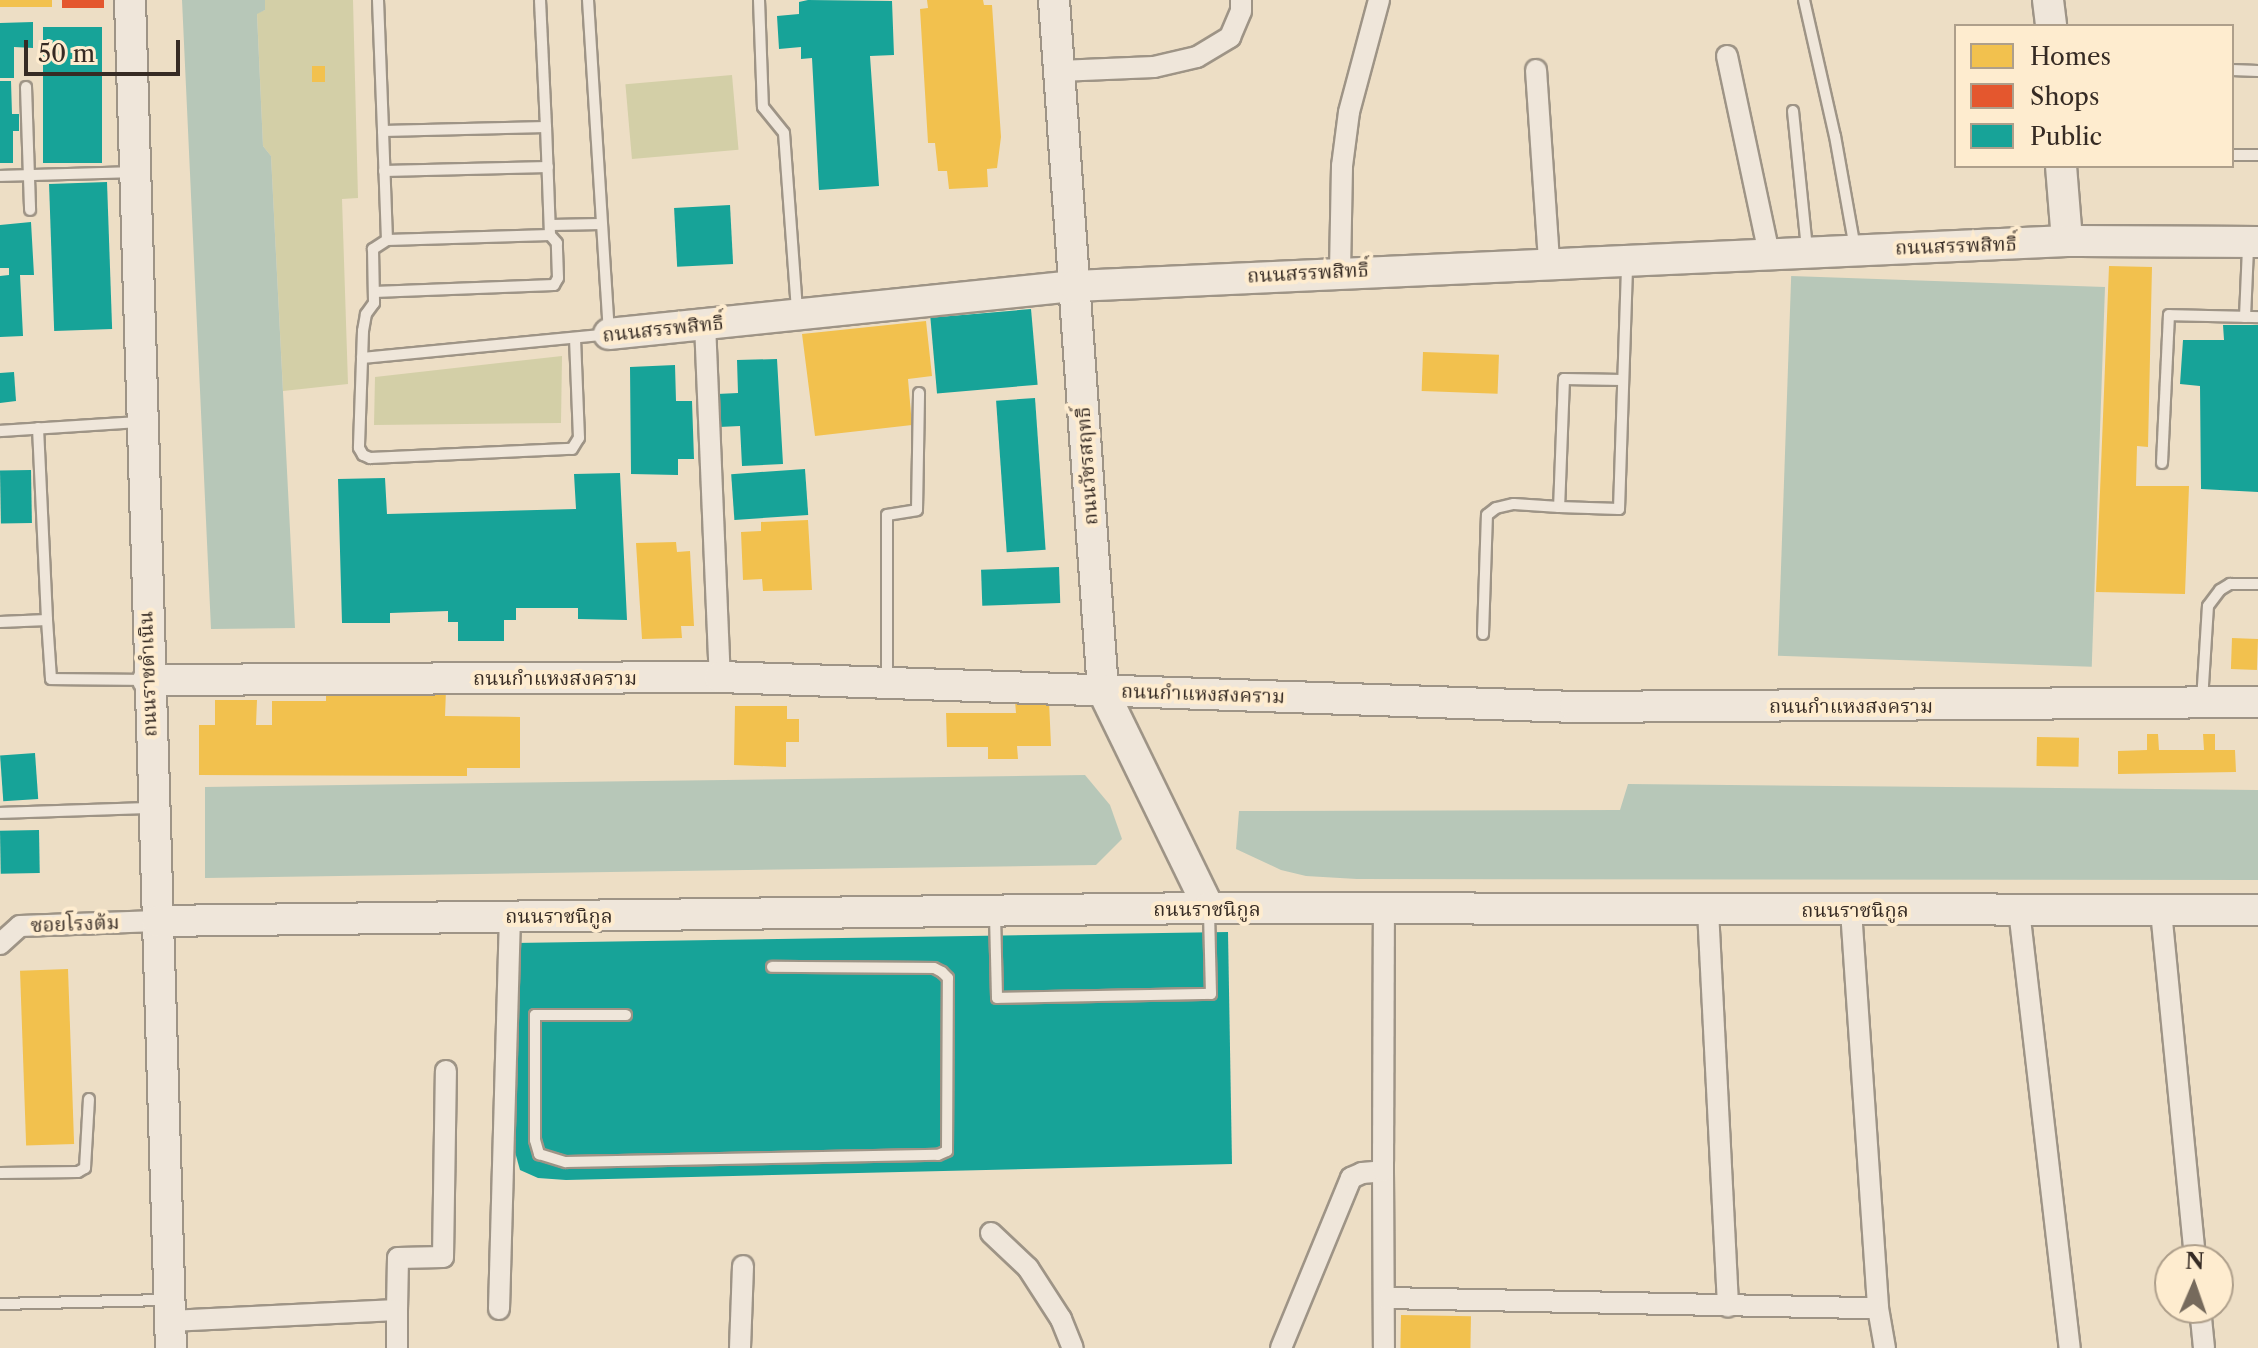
<!DOCTYPE html>
<meta charset="utf-8">
<style>
body{margin:0}
#map{position:relative;width:2258px;height:1348px;overflow:hidden;background:#eddec5;font-family:"Libre Caslon Text","Noto Serif Thai",serif}
div>[style]{position:absolute}
[style*='--x']{left:calc(var(--x)*1px);top:calc(var(--y)*1px);width:calc(var(--w)*1px);rotate:calc(var(--a)*1deg)}
.green>*{inset:0;background:#d3cfa7;transform-origin:0 0}
.water>*{inset:0;background:#b7c7b8;transform-origin:0 0}
.homes>*{inset:0;background:#f2c14e;transform-origin:0 0}
.shops>*{inset:0;background:#e4572e;transform-origin:0 0}
.public>*{inset:0;background:#17a398;transform-origin:0 0}
.roads{filter:drop-shadow(2px 0 #9e9486) drop-shadow(-2px 0 #9e9486) drop-shadow(0 2px #9e9486) drop-shadow(0 -2px #9e9486)}
.lane>*{height:10px;margin:-5px;padding:0 5px;transform-origin:5px;border-radius:5px;background:#efe6da}
.street>*{height:20px;margin:-10px;padding:0 10px;transform-origin:10px;border-radius:10px;background:#efe6da}
.secondary>*{height:30px;margin:-15px;padding:0 15px;transform-origin:15px;border-radius:15px;background:#efe6da}
span{translate:-50% -50%;white-space:nowrap;text-align:center;line-height:1.15;-webkit-text-stroke:8px #feeccf;paint-order:stroke}
.street-label{font-size:20px;color:#362b24}
.legend{position:absolute;left:1954px;top:24px;width:280px;height:144px;box-sizing:border-box;background:#feeccf;border:2px solid #ae9f8b;margin:0;padding:10px 14px;list-style:none;font-size:24px;color:#362b24}
.legend li{display:flex;align-items:center;gap:16px;height:40px}
.legend b{width:40px;border:2px solid #ae9f8b}
.north{position:absolute;left:2154px;top:1244px;width:80px;height:80px;box-sizing:border-box;background:#feeccf;border:2px solid #ae9f8b;border-radius:50%;rotate:2deg;font-size:22px;font-weight:700;line-height:32px;text-align:center;color:#362b24}
.north::after{content:'';display:block;margin:auto;width:28px;height:36px;background:#766a5c;clip-path:polygon(50% 0,100% 100%,50% 72%,0 100%)}
.scale{position:absolute;left:24px;top:40px;width:156px;height:36px;box-sizing:border-box;border:4px solid #362b24;border-top:0;padding-left:10px;font-size:24px;line-height:28px;white-space:nowrap;color:#362b24;-webkit-text-stroke:6px #feeccf;paint-order:stroke}
</style>
<div id="map">
<div class="green">
<i style="clip-path:polygon(265px 0,353px 0,358px 198px,342px 199px,348px 384px,283px 391px,271px 156px,263px 146px,257px 13px,265px 10px)"></i>
<i style="left:732px;top:75px;width:75px;height:107px;rotate:85deg"></i>
<i style="clip-path:polygon(562px 356px,561px 423px,374px 425px,375px 377px)"></i>
</div>
<div class="water">
<i style="clip-path:polygon(182px 0,265px 0,265px 10px,257px 14px,263px 146px,271px 156px,295px 628px,211px 629px)"></i>
<i style="left:2105px;top:287px;width:380px;height:314px;rotate:92deg"></i>
<i style="clip-path:polygon(1085px 775px,1110px 805px,1122px 839px,1096px 865px,205px 878px,205px 787px)"></i>
<i style="clip-path:polygon(1628px 784px,2258px 790px,2258px 880px,1357px 879px,1306px 876px,1281px 870px,1236px 849px,1239px 811px,1620px 810px)"></i>
</div>
<div class="homes">
<i style="left:0;top:0;width:52px;height:7px"></i>
<i style="clip-path:polygon(927px 0,983px 0,984px 5px,992px 5px,1001px 137px,997px 168px,987px 169px,988px 187px,949px 189px,947px 171px,938px 171px,935px 143px,928px 143px,920px 9px,928px 8px)"></i>
<i style="left:312px;top:66px;width:13px;height:16px"></i>
<i style="clip-path:polygon(2109px 266px,2152px 267px,2148px 447px,2137px 446px,2136px 486px,2189px 486px,2185px 594px,2096px 592px)"></i>
<i style="clip-path:polygon(926px 321px,932px 376px,908px 379px,912px 425px,815px 436px,802px 334px)"></i>
<i style="left:1423px;top:352px;width:76px;height:39px;rotate:2deg"></i>
<i style="clip-path:polygon(808px 520px,812px 590px,763px 591px,762px 579px,743px 580px,741px 532px,761px 531px,761px 522px)"></i>
<i style="clip-path:polygon(676px 542px,677px 552px,690px 551px,694px 626px,681px 626px,682px 638px,642px 639px,636px 543px)"></i>
<i style="left:2232px;top:638px;width:26px;height:31px;rotate:2deg"></i>
<i style="clip-path:polygon(326px 690px,446px 690px,445px 716px,520px 717px,520px 768px,467px 768px,467px 776px,199px 775px,199px 725px,215px 725px,215px 700px,257px 700px,256px 725px,272px 725px,272px 701px,326px 701px)"></i>
<i style="clip-path:polygon(1015px 701px,1049px 701px,1051px 746px,1017px 746px,1018px 759px,988px 759px,988px 747px,947px 747px,946px 713px,1016px 713px)"></i>
<i style="clip-path:polygon(735px 706px,787px 706px,787px 719px,799px 719px,799px 742px,786px 742px,786px 767px,734px 765px)"></i>
<i style="clip-path:polygon(2147px 734px,2158px 734px,2159px 750px,2204px 750px,2203px 734px,2215px 734px,2215px 750px,2235px 750px,2236px 772px,2118px 774px,2118px 751px,2147px 750px)"></i>
<i style="left:2037px;top:737px;width:42px;height:29px;rotate:1deg"></i>
<i style="left:68px;top:969px;width:175px;height:48px;rotate:88deg"></i>
<i style="clip-path:polygon(735px 986px,736px 1028px,862px 1026px,863px 1137px,554px 1140px,552px 1028px,668px 1027px,667px 987px)"></i>
<i style="clip-path:polygon(1227px 1037px,1228px 1078px,1144px 1079px,1145px 1136px,1108px 1137px,1108px 1077px,1023px 1078px,1023px 1039px)"></i>
<i style="left:1401px;top:1315px;width:70px;height:33px;rotate:1deg"></i>
</div>
<div class="shops">
<i style="left:62px;top:0;width:42px;height:8px"></i>
</div>
<div class="public">
<i style="clip-path:polygon(808px 0,892px 1px,894px 55px,870px 56px,879px 186px,819px 190px,812px 58px,801px 59px,801px 47px,779px 49px,777px 16px,799px 14px,799px 2px)"></i>
<i style="clip-path:polygon(33px 22px,33px 48px,14px 47px,14px 78px,0 78px,0 23px)"></i>
<i style="left:43px;top:27px;width:59px;height:136px"></i>
<i style="clip-path:polygon(0 81px,11px 81px,12px 114px,19px 114px,19px 131px,13px 131px,13px 163px,0 163px)"></i>
<i style="left:107px;top:182px;width:147px;height:58px;rotate:88deg"></i>
<i style="left:730px;top:205px;width:59px;height:56px;rotate:87deg"></i>
<i style="clip-path:polygon(31px 222px,34px 275px,20px 275px,23px 336px,0 337px,0 276px,9px 275px,9px 268px,0 268px,0 225px)"></i>
<i style="left:1031px;top:309px;width:76px;height:101px;rotate:85deg"></i>
<i style="clip-path:polygon(2223px 325px,2258px 325px,2258px 492px,2201px 489px,2200px 386px,2180px 384px,2183px 340px,2224px 340px)"></i>
<i style="clip-path:polygon(777px 359px,783px 464px,742px 466px,740px 426px,719px 427px,717px 394px,738px 393px,737px 360px)"></i>
<i style="clip-path:polygon(675px 365px,676px 401px,692px 401px,694px 459px,678px 459px,678px 475px,631px 474px,630px 367px)"></i>
<i style="clip-path:polygon(14px 372px,16px 401px,0 403px,0 373px)"></i>
<i style="left:1035px;top:398px;width:152px;height:39px;rotate:86deg"></i>
<i style="left:805px;top:469px;width:46px;height:74px;rotate:86deg"></i>
<i style="left:31px;top:470px;width:53px;height:31px;rotate:89deg"></i>
<i style="clip-path:polygon(620px 473px,627px 620px,578px 619px,578px 608px,516px 608px,516px 620px,504px 620px,504px 641px,458px 641px,458px 622px,448px 622px,448px 611px,390px 613px,390px 623px,342px 623px,338px 479px,385px 478px,387px 514px,576px 509px,574px 474px)"></i>
<i style="left:1059px;top:567px;width:36px;height:78px;rotate:88deg"></i>
<i style="left:35px;top:753px;width:46px;height:35px;rotate:86deg"></i>
<i style="left:39px;top:830px;width:43px;height:39px;rotate:89deg"></i>
<i style="clip-path:polygon(1228px 932px,1232px 1164px,566px 1180px,538px 1178px,520px 1170px,515px 1152px,514px 943px)"></i>
</div>
<div class="roads">
<div class="lane">
<i style="--x:378;--y:0;--w:131;--a:87.8"></i>
<i style="--x:383;--y:131;--w:109;--a:87.9"></i>
<i style="--x:387;--y:240;--w:163;--a:-1.8"></i>
<i style="--x:550;--y:235;--w:108;--a:-92.1"></i>
<i style="--x:546;--y:127;--w:163;--a:178.6"></i>
<i style="--x:540;--y:0;--w:127;--a:87.3"></i>
<i style="--x:759;--y:0;--w:107;--a:87.9"></i>
<i style="--x:763;--y:107;--w:33;--a:51"></i>
<i style="--x:784;--y:133;--w:177;--a:85.8"></i>
<i style="--x:1804;--y:0;--w:139;--a:77.2"></i>
<i style="--x:1835;--y:136;--w:114;--a:79.9"></i>
<i style="--x:2232;--y:70;--w:26;--a:2"></i>
<i style="--x:26;--y:87;--w:123;--a:88.1"></i>
<i style="--x:1793;--y:111;--w:138;--a:84.2"></i>
<i style="--x:2232;--y:155;--w:26;--a:0"></i>
<i style="--x:384;--y:171;--w:164;--a:-1.4"></i>
<i style="--x:0;--y:176;--w:132;--a:-1.7"></i>
<i style="--x:551;--y:225;--w:50;--a:-1.1"></i>
<i style="--x:387;--y:240;--w:17;--a:147"></i>
<i style="--x:373;--y:249;--w:54;--a:88.9"></i>
<i style="--x:374;--y:303;--w:14;--a:126"></i>
<i style="--x:366;--y:314;--w:17;--a:100"></i>
<i style="--x:363;--y:331;--w:117;--a:92"></i>
<i style="--x:359;--y:448;--w:8;--a:60"></i>
<i style="--x:363;--y:455;--w:8;--a:23"></i>
<i style="--x:370;--y:458;--w:202;--a:-2.6"></i>
<i style="--x:572;--y:449;--w:13;--a:-58"></i>
<i style="--x:579;--y:438;--w:100;--a:-92.3"></i>
<i style="--x:374;--y:292;--w:180;--a:-2.2"></i>
<i style="--x:554;--y:285;--w:8;--a:-60"></i>
<i style="--x:558;--y:278;--w:35;--a:-92"></i>
<i style="--x:557;--y:243;--w:11;--a:-131"></i>
<i style="--x:2245;--y:317;--w:70;--a:-87.5"></i>
<i style="--x:362;--y:358;--w:248;--a:-5.5"></i>
<i style="--x:609;--y:334;--w:335;--a:-93.6"></i>
<i style="--x:1622;--y:380;--w:58;--a:-179"></i>
<i style="--x:1564;--y:379;--w:128;--a:92.2"></i>
<i style="--x:1559;--y:507;--w:60;--a:1.9"></i>
<i style="--x:1619;--y:509;--w:244;--a:-88.1"></i>
<i style="--x:38;--y:428;--w:192;--a:87.3"></i>
<i style="--x:0;--y:431;--w:138;--a:-3.7"></i>
<i style="--x:2162;--y:463;--w:148;--a:-87.3"></i>
<i style="--x:2169;--y:315;--w:89;--a:1.3"></i>
<i style="--x:0;--y:622;--w:47;--a:-2.4"></i>
<i style="--x:47;--y:620;--w:59;--a:86.1"></i>
<i style="--x:51;--y:679;--w:95;--a:0.6"></i>
<i style="--x:1483;--y:634;--w:119;--a:-88.1"></i>
<i style="--x:1487;--y:515;--w:11;--a:-38"></i>
<i style="--x:1496;--y:508;--w:18;--a:-13"></i>
<i style="--x:1514;--y:504;--w:45;--a:3.8"></i>
<i style="--x:887;--y:680;--w:165;--a:-90"></i>
<i style="--x:887;--y:515;--w:30;--a:-9"></i>
<i style="--x:917;--y:510;--w:117;--a:-89"></i>
<i style="--x:2202;--y:701;--w:95;--a:-86.4"></i>
<i style="--x:2208;--y:606;--w:20;--a:-53"></i>
<i style="--x:2220;--y:590;--w:12;--a:-31"></i>
<i style="--x:2230;--y:584;--w:28;--a:0"></i>
<i style="--x:0;--y:813;--w:150;--a:-1.9"></i>
<i style="--x:995;--y:915;--w:83;--a:88.6"></i>
<i style="--x:997;--y:998;--w:214;--a:-1.1"></i>
<i style="--x:1211;--y:994;--w:82;--a:-91.4"></i>
<i style="--x:626;--y:1015;--w:91;--a:180"></i>
<i style="--x:535;--y:1015;--w:125;--a:90"></i>
<i style="--x:535;--y:1140;--w:15;--a:74"></i>
<i style="--x:539;--y:1154;--w:28;--a:17"></i>
<i style="--x:566;--y:1162;--w:372;--a:-1.1"></i>
<i style="--x:938;--y:1155;--w:10;--a:-24"></i>
<i style="--x:947;--y:1151;--w:173;--a:-89.7"></i>
<i style="--x:948;--y:978;--w:8;--a:-135"></i>
<i style="--x:942;--y:972;--w:9;--a:-153"></i>
<i style="--x:934;--y:968;--w:162;--a:-179.6"></i>
<i style="--x:0;--y:1173;--w:78;--a:-0.7"></i>
<i style="--x:78;--y:1172;--w:8;--a:-30"></i>
<i style="--x:85;--y:1168;--w:69;--a:-86.7"></i>
<i style="--x:0;--y:1304;--w:167;--a:-1.4"></i>
</div>
<div class="street">
<i style="--x:1727;--y:56;--w:201;--a:78"></i>
<i style="--x:1536;--y:70;--w:193;--a:86.1"></i>
<i style="--x:1059;--y:71;--w:95;--a:-2.4"></i>
<i style="--x:1154;--y:67;--w:44;--a:-13.1"></i>
<i style="--x:1197;--y:57;--w:39;--a:-31"></i>
<i style="--x:1230;--y:37;--w:28;--a:-67"></i>
<i style="--x:1241;--y:11;--w:11;--a:-90"></i>
<i style="--x:1340;--y:271;--w:105;--a:-88.9"></i>
<i style="--x:1342;--y:166;--w:54;--a:-82.6"></i>
<i style="--x:1349;--y:112;--w:116;--a:-75"></i>
<i style="--x:705;--y:324;--w:353;--a:87.6"></i>
<i style="--x:1708;--y:910;--w:397;--a:87.1"></i>
<i style="--x:1851;--y:910;--w:399;--a:86.1"></i>
<i style="--x:1878;--y:1308;--w:41;--a:80.1"></i>
<i style="--x:2019;--y:910;--w:441;--a:83.4"></i>
<i style="--x:2161;--y:911;--w:351;--a:84.4"></i>
<i style="--x:0;--y:944;--w:27;--a:-42"></i>
<i style="--x:20;--y:926;--w:137;--a:-2.1"></i>
<i style="--x:1383;--y:1171;--w:177;--a:89.7"></i>
<i style="--x:991;--y:1233;--w:51;--a:43.4"></i>
<i style="--x:1028;--y:1268;--w:61;--a:57.1"></i>
<i style="--x:1061;--y:1319;--w:31;--a:68"></i>
<i style="--x:1385;--y:1298;--w:493;--a:1.2"></i>
<i style="--x:2200;--y:1308;--w:40;--a:84.3"></i>
<i style="--x:499;--y:1309;--w:394;--a:-88.4"></i>
<i style="--x:397;--y:1310;--w:52;--a:-88.9"></i>
<i style="--x:398;--y:1258;--w:45;--a:-1.3"></i>
<i style="--x:443;--y:1257;--w:186;--a:-89.1"></i>
<i style="--x:170;--y:1321;--w:227;--a:-2.8"></i>
<i style="--x:397;--y:1310;--w:38;--a:90"></i>
<i style="--x:740;--y:1348;--w:82;--a:-87.9"></i>
<i style="--x:1281;--y:1348;--w:184;--a:-67.6"></i>
<i style="--x:1351;--y:1178;--w:12;--a:-24"></i>
<i style="--x:1362;--y:1173;--w:21;--a:-5"></i>
<i style="--x:1383;--y:1171;--w:261;--a:-89.8"></i>
</div>
<div class="secondary">
<i style="--x:130;--y:0;--w:1349;--a:88.26"></i>
<i style="--x:1054;--y:0;--w:693;--a:85.94"></i>
<i style="--x:1103;--y:691;--w:242;--a:64"></i>
<i style="--x:2048;--y:0;--w:26;--a:83"></i>
<i style="--x:2061;--y:166;--w:75;--a:85.4"></i>
<i style="--x:609;--y:334;--w:468;--a:-5.9"></i>
<i style="--x:1075;--y:286;--w:993;--a:-2.6"></i>
<i style="--x:2067;--y:241;--w:191;--a:0.3"></i>
<i style="--x:148;--y:680;--w:572;--a:-0.3"></i>
<i style="--x:720;--y:677;--w:856;--a:2.01"></i>
<i style="--x:1575;--y:707;--w:683;--a:-0.42"></i>
<i style="--x:157;--y:921;--w:1052;--a:-0.71"></i>
<i style="--x:1209;--y:908;--w:1049;--a:0.11"></i>
</div>
</div>
<div class="street-label">
<span style="left:1956px;top:246px;rotate:-2deg">ถนนสรรพสิทธิ์</span>
<span style="left:1308px;top:273px;rotate:-3deg">ถนนสรรพสิทธิ์</span>
<span style="left:663px;top:329px;rotate:-6deg">ถนนสรรพสิทธิ์</span>
<span style="left:1087px;top:466px;rotate:-94deg">ถนนวัชรสฤทธิ์</span>
<span style="left:148px;top:674px;rotate:-92deg">ถนนราชดำเนิน</span>
<span style="left:555px;top:678px">ถนนกำแหงสงคราม</span>
<span style="left:1203px;top:694px;rotate:2deg">ถนนกำแหงสงคราม</span>
<span style="left:1851px;top:706px">ถนนกำแหงสงคราม</span>
<span style="left:1207px;top:909px">ถนนราชนิกูล</span>
<span style="left:1855px;top:910px">ถนนราชนิกูล</span>
<span style="left:559px;top:916px">ถนนราชนิกูล</span>
<span style="left:75px;top:924px;rotate:-2deg">ซอยโรงต้ม</span>
</div>
<ul class="legend">
<li><b style="height:22px;background:#f2c14e"></b>Homes</li>
<li><b style="height:22px;background:#e4572e"></b>Shops</li>
<li><b style="height:22px;background:#17a398"></b>Public</li>
</ul>
<div class="north">N</div>
<div class="scale">50 m</div>
</div>
